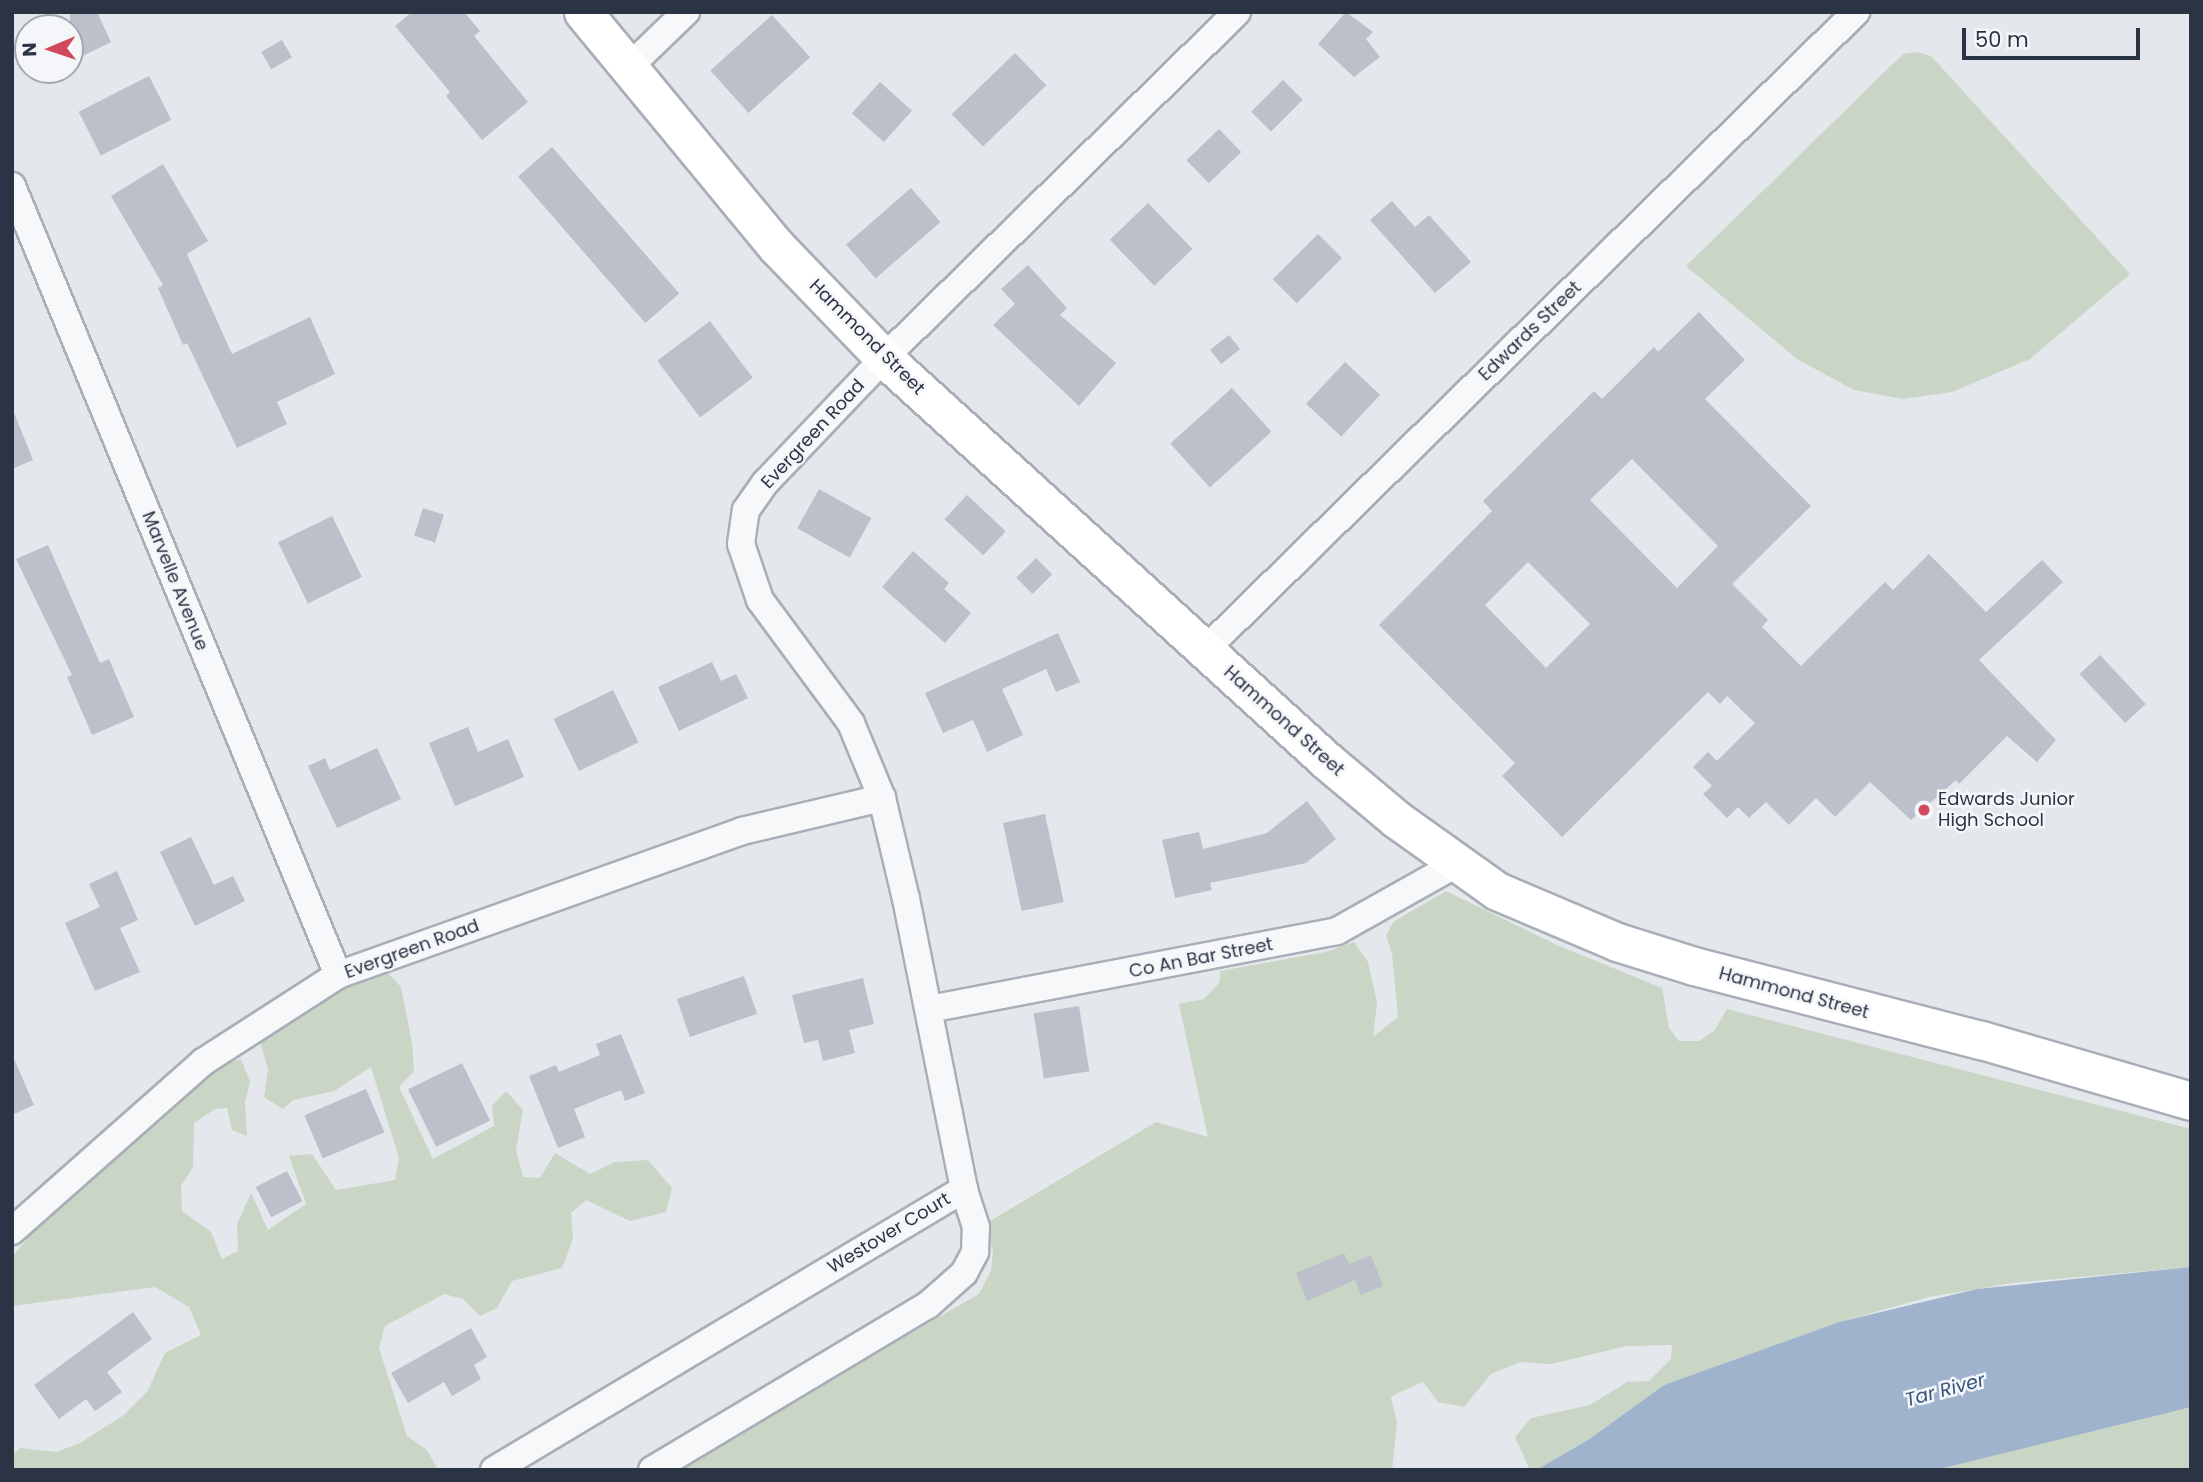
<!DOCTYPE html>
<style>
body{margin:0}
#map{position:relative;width:2203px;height:1482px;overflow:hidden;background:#e4e7ec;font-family:Poppins,sans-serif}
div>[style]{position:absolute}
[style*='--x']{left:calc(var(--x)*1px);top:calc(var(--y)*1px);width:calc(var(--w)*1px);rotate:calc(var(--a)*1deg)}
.green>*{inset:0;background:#c9d6c5}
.water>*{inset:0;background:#9fb4cc}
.building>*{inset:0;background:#bbc0ca;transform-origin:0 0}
.roads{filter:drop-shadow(2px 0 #a9aeb7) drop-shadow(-2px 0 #a9aeb7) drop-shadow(0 2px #a9aeb7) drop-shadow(0 -2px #a9aeb7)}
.street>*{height:26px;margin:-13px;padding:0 13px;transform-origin:13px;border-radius:13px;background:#f7f8fa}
.secondary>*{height:37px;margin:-18.5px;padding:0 18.5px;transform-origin:18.5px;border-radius:18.5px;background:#fff}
.dots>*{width:19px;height:19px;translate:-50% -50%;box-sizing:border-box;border:4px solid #f4f6f9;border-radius:50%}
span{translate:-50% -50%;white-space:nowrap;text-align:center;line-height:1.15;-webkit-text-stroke:5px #f4f6f9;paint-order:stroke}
.street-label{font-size:18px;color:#2b3445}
.poi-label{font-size:18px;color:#2b3445}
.left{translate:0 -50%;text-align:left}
.water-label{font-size:19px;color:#34527a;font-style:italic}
.frame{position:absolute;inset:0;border:14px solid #2b3445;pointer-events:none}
.north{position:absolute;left:14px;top:14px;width:70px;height:70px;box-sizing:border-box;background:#f4f6f9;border:2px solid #a4a8b1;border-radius:50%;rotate:268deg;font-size:19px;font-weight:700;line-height:28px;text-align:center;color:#2b3445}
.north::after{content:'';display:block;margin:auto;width:24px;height:32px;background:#d1495b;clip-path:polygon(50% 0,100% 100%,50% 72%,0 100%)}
.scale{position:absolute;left:1962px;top:28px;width:178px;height:32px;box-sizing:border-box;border:4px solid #2b3445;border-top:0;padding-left:9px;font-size:21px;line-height:24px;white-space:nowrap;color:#2b3445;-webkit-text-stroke:5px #f4f6f9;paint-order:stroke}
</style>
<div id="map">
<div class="green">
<i style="clip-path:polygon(1917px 52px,1931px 56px,2130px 274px,2030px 359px,1952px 392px,1903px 399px,1854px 390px,1797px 359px,1686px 266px,1903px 54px)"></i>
<i style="clip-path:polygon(1446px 891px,1557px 945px,1662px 988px,1669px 1028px,1679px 1041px,1699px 1041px,1714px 1031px,1727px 1009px,2191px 1129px,2191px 1267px,2013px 1283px,1929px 1297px,1839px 1322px,1664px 1385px,1588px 1440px,1536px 1470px,1530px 1470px,1515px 1437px,1531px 1418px,1590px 1405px,1627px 1382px,1649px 1381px,1671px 1359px,1672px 1345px,1627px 1346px,1551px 1364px,1520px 1362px,1491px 1374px,1464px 1407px,1438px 1402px,1423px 1382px,1400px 1392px,1391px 1397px,1397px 1423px,1392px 1470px,674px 1470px,979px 1294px,991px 1271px,993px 1252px,985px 1224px,1156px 1122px,1208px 1137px,1179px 1004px,1204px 999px,1220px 982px,1220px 971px,1326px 952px,1354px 942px,1368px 962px,1377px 1002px,1373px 1037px,1398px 1017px,1392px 953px,1386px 936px,1393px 922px)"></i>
<i style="clip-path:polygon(384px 969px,401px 987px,412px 1043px,414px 1071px,399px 1087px,433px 1159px,494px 1126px,492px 1106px,506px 1091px,523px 1110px,516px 1150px,523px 1177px,540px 1178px,555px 1153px,590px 1174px,615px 1162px,648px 1160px,672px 1188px,666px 1212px,630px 1221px,586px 1200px,571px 1213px,573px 1239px,562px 1268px,512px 1281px,497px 1308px,480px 1316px,463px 1299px,444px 1294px,385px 1326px,379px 1348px,407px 1436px,427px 1450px,438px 1470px,12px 1470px,12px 1455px,21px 1448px,56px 1452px,80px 1443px,124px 1415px,147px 1392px,165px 1353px,201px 1335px,189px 1307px,155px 1287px,12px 1306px,12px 1257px,46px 1217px,207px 1069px,241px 1059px,250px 1082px,245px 1102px,247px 1136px,232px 1130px,227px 1108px,215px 1109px,194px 1123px,193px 1167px,181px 1186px,182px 1211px,211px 1232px,222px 1259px,238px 1251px,237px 1224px,251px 1193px,268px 1230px,306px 1204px,289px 1156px,312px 1154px,336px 1190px,395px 1180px,399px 1158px,371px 1067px,334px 1091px,293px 1100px,283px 1109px,264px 1097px,268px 1069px,260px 1042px,293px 1014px,344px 984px)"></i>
<i style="clip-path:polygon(2191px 1407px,2191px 1470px,1935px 1470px,2092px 1429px)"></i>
</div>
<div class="water">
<i style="clip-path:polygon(2191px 1267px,2191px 1407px,1935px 1470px,1536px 1470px,1588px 1440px,1664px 1385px,1839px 1322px,1977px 1289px)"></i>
</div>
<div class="building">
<i style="clip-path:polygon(70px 12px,97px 12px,111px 42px,70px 62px)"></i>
<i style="clip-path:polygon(412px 12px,464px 12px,480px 31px,474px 36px,528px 102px,482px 140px,446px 96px,450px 92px,395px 26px)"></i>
<i style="clip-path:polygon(1346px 12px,1373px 32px,1366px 39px,1380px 57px,1354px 77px,1318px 44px)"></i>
<i style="left:772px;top:15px;width:57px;height:83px;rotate:48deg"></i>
<i style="left:282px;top:40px;width:20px;height:24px;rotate:60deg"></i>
<i style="left:1015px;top:53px;width:45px;height:88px;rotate:46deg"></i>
<i style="left:149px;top:76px;width:49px;height:79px;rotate:63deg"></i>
<i style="left:1283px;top:80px;width:28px;height:45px;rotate:45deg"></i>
<i style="left:880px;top:82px;width:43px;height:42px;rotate:42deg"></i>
<i style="left:1219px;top:129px;width:32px;height:45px;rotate:46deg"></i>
<i style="left:552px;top:147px;width:194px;height:45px;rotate:49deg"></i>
<i style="clip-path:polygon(163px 164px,208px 241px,187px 254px,232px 354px,310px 317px,335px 374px,277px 402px,287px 424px,237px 448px,187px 343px,183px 345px,158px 288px,163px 285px,111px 196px)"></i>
<i style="left:911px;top:188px;width:45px;height:86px;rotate:49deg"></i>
<i style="clip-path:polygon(1392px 201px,1415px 227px,1429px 215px,1471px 262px,1435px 293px,1370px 220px)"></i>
<i style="left:1148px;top:203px;width:64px;height:53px;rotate:46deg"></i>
<i style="left:1318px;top:234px;width:34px;height:64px;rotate:45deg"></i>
<i style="clip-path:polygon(1028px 265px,1067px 308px,1060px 315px,1116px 363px,1079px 406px,993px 325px,1015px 304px,1001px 289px)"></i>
<i style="clip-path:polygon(evenodd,1699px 312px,1745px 360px,1705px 399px,1811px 506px,1732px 584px,1768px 620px,1762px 627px,1801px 666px,1885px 582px,1893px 590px,1929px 554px,1986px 612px,2042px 560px,2063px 582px,1979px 660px,2056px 740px,2037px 762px,2007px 736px,1959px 784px,1956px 780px,1911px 820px,1870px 782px,1835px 817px,1816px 798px,1789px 825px,1766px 802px,1749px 818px,1738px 807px,1727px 818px,1703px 794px,1712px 786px,1693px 767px,1708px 752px,1717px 761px,1755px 723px,1727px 696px,1720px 704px,1708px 692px,1562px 837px,1502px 776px,1515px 763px,1379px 625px,1492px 511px,1483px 501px,1594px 391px,1602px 399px,1654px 347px,1658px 352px,1699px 312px,1632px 459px,1718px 546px,1677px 588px,1590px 500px,1632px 459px,1699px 312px,1528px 562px,1590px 624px,1546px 668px,1485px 605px,1528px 562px)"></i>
<i style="left:710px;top:321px;width:71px;height:66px;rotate:53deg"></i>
<i style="left:1229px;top:335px;width:18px;height:24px;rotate:52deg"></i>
<i style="left:1345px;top:362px;width:48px;height:57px;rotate:43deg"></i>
<i style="left:1232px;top:388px;width:59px;height:83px;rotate:48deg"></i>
<i style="clip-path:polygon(13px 410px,33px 460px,12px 469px,12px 411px)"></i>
<i style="left:819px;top:489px;width:60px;height:45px;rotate:29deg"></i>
<i style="left:967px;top:495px;width:53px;height:33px;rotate:43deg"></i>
<i style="left:423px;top:508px;width:22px;height:29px;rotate:18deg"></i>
<i style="left:332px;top:516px;width:68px;height:60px;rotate:64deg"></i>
<i style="clip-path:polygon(48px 545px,100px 663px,109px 659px,134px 717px,92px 735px,67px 677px,72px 675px,16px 559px)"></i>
<i style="clip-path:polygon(913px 551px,949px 583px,944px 589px,971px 613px,945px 643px,882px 587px)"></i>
<i style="left:1036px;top:558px;width:23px;height:28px;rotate:45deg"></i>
<i style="clip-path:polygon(1058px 633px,1080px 682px,1056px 692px,1046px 669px,1002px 689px,1023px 735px,987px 752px,973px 720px,943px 733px,925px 693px)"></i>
<i style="left:2100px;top:655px;width:67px;height:28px;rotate:47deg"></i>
<i style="clip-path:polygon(712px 662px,721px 681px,736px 674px,748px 698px,679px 731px,658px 687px)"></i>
<i style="left:613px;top:690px;width:58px;height:66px;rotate:64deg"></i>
<i style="clip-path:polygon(468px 727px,478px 752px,508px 739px,524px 777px,455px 806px,429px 743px)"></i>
<i style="clip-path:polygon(377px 748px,401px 799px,337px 828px,308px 766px,325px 758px,330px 770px)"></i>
<i style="clip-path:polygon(1307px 801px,1336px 839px,1306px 863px,1210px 883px,1212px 890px,1175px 898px,1162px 840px,1199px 832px,1203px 849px,1267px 833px)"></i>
<i style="left:1045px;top:814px;width:90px;height:43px;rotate:78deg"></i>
<i style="clip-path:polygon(191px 837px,214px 885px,233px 876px,245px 901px,195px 926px,160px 852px)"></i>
<i style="clip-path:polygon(117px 871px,138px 920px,120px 928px,140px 972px,95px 991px,65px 923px,100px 907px,89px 884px)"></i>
<i style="left:744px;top:976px;width:40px;height:71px;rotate:71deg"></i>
<i style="clip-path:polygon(863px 978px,874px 1024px,849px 1030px,855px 1053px,823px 1061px,818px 1040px,804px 1043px,792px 995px)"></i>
<i style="left:1079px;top:1006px;width:66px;height:46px;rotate:81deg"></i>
<i style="clip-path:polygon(621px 1034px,645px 1093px,625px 1101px,621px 1090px,574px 1109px,585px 1137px,558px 1148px,529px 1076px,556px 1065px,559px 1072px,600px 1055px,596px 1044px)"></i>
<i style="clip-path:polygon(12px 1054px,34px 1105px,12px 1115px)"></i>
<i style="left:462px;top:1063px;width:64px;height:60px;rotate:64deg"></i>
<i style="left:366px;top:1089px;width:47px;height:67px;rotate:67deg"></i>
<i style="left:287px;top:1171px;width:34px;height:35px;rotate:63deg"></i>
<i style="clip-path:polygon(1344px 1253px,1349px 1264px,1371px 1255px,1383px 1286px,1361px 1295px,1355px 1280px,1307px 1301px,1296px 1273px)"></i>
<i style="clip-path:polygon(133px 1312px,152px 1339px,107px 1372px,122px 1392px,95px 1411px,86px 1399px,59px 1419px,34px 1385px)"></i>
<i style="clip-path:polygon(471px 1328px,487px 1357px,474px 1365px,481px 1379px,452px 1396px,444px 1382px,408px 1403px,391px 1373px)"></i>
</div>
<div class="roads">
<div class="street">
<i style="--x:628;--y:68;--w:81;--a:-44"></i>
<i style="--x:12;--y:186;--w:854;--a:67.55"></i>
<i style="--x:1205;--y:650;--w:912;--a:-44.42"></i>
<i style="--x:929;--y:1009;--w:415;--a:-10.8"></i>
<i style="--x:1337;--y:931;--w:139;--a:-29.3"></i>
<i style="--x:12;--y:1231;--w:255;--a:-41.5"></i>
<i style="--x:203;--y:1062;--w:161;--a:-32.8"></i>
<i style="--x:338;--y:975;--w:429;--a:-19.6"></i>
<i style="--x:742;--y:831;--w:144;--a:-13.3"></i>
<i style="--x:494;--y:1470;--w:548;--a:-30.87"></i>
<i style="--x:652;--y:1470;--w:322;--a:-30.9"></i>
<i style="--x:928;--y:1305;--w:48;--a:-41.6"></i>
<i style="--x:964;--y:1273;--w:24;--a:-62"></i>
<i style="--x:975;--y:1252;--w:25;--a:-88"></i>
<i style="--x:976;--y:1227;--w:40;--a:-108"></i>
<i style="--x:964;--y:1189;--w:296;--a:-101.3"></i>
<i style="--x:906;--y:899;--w:104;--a:-103.4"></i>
<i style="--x:882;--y:798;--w:81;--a:-112.5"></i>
<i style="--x:851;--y:723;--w:153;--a:-126.5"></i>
<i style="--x:760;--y:600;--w:59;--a:-108.7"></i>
<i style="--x:741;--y:544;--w:34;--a:-82"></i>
<i style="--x:746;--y:510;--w:33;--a:-55"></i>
<i style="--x:765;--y:483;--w:173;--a:-46.4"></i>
<i style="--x:884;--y:358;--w:494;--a:-44.4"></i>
</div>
<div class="secondary">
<i style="--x:583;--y:12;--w:305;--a:50.5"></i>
<i style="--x:777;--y:247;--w:154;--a:46.1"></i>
<i style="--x:884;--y:358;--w:599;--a:42.29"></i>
<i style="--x:1327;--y:761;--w:90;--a:40"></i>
<i style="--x:1396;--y:819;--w:124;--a:35.5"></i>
<i style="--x:1497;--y:891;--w:130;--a:23"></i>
<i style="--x:1617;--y:942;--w:81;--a:17.3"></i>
<i style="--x:1694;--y:966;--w:296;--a:14.5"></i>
<i style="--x:1981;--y:1040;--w:219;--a:16.2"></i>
</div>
</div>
<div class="dots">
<i style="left:1924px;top:810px;background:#d1495b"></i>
</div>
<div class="street-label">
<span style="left:1530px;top:331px;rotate:-44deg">Edwards Street</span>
<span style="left:867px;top:337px;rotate:45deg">Hammond Street</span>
<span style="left:813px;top:434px;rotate:-47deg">Evergreen Road</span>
<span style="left:175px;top:581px;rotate:68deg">Marvelle Avenue</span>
<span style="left:1284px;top:721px;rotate:42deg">Hammond Street</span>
<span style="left:412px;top:949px;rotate:-20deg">Evergreen Road</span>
<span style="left:1201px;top:958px;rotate:-11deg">Co An Bar Street</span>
<span style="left:1794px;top:993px;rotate:15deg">Hammond Street</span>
<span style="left:889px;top:1233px;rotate:-31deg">Westover Court</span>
</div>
<div class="poi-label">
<span class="left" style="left:1938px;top:810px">Edwards Junior<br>High School</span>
</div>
<div class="water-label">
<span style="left:1945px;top:1390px;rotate:-15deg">Tar River</span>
</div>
<div class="frame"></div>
<div class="north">N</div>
<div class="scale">50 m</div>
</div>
